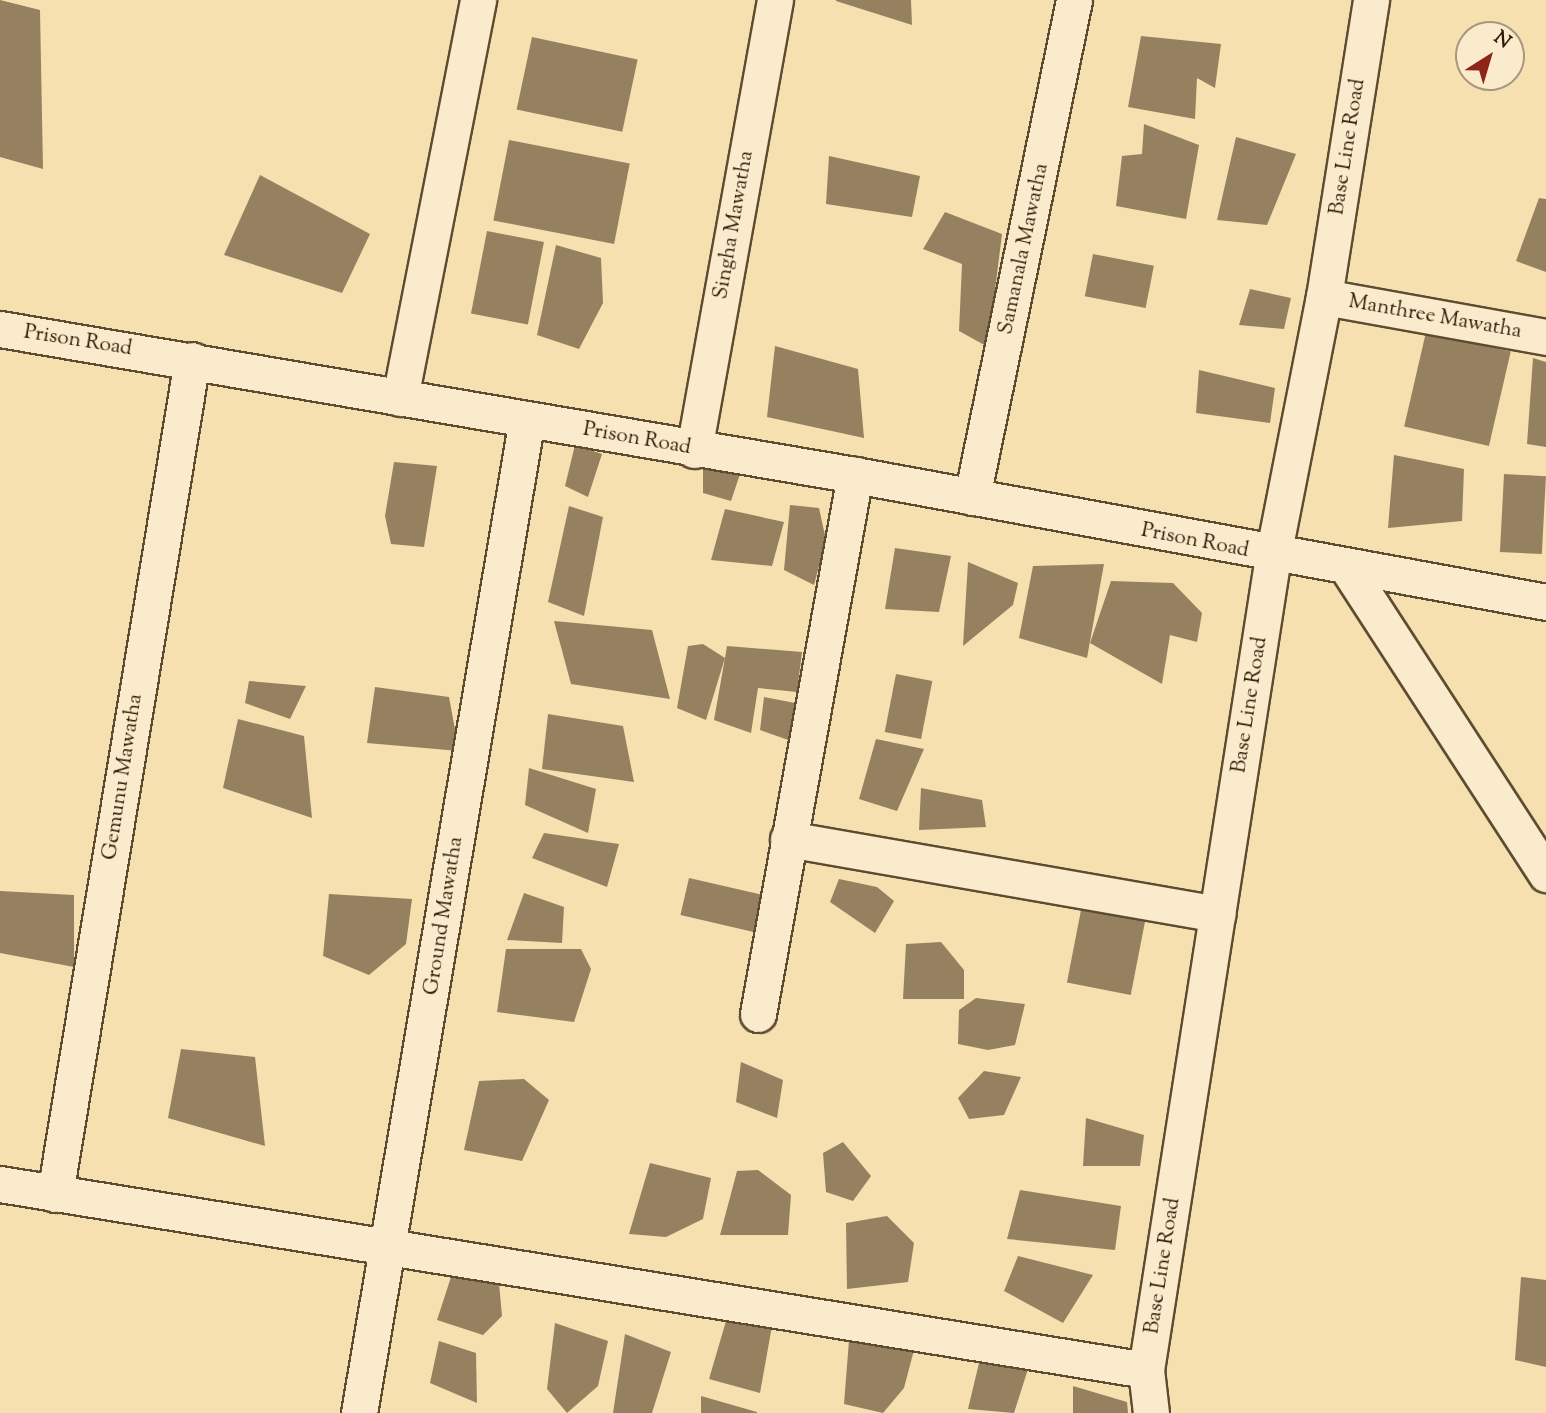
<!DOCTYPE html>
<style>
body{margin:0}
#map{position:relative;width:1546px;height:1413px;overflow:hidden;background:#f7e0b0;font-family:"Sorts Mill Goudy",serif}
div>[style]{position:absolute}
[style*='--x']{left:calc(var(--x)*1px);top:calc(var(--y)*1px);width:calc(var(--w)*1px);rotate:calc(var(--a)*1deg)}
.building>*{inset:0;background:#95815f;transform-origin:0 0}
.roads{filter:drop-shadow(2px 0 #5d4c31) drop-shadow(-2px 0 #5d4c31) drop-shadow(0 2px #5d4c31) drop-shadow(0 -2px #5d4c31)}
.street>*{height:35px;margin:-17.5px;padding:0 17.5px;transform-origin:17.5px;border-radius:17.5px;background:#faebcc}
span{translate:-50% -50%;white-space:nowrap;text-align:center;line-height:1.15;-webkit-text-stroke:5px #faebcc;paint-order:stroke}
.street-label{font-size:21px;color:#2a1b07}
.north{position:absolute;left:1455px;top:21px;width:70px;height:70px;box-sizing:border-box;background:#faebcc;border:2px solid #a7987d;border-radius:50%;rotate:37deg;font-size:19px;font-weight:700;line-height:28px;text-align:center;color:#2a1b07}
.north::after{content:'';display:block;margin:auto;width:24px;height:32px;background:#8f2418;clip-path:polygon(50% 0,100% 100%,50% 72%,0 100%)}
</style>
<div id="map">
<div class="building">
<i style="clip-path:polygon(0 0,40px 10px,43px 169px,0 157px)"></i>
<i style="clip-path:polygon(836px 0,911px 0,912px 25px,836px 1px)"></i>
<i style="clip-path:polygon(1141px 36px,1221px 44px,1215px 88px,1197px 78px,1195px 119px,1128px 107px)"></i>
<i style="left:532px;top:37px;width:108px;height:74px;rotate:12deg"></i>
<i style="clip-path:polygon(1144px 124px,1199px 145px,1186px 219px,1116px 206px,1122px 156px,1142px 154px)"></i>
<i style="clip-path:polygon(1236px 137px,1296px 154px,1267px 225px,1217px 220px)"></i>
<i style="left:509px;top:140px;width:123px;height:82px;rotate:11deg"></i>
<i style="clip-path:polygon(829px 156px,920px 176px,912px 217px,826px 204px)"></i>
<i style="clip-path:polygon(260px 175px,370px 234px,342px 293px,224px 255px)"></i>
<i style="clip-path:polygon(1539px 198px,1546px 199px,1546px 272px,1516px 261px)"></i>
<i style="clip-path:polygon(945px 212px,1002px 234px,988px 347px,959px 331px,962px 264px,923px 249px)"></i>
<i style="left:487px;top:231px;width:58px;height:84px;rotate:11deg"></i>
<i style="clip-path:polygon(556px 245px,601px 258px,603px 303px,579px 349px,537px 335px)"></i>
<i style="left:1093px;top:254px;width:62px;height:43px;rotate:11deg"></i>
<i style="clip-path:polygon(1250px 289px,1291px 298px,1284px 329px,1239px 325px)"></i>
<i style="left:1426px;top:332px;width:87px;height:97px;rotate:13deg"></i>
<i style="clip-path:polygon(775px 346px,858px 369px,864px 438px,767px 417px)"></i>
<i style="clip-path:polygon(1533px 358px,1546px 362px,1546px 447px,1527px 444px)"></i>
<i style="clip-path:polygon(1199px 370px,1275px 388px,1270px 423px,1196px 413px)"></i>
<i style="clip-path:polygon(575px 445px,602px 454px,588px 497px,565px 486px)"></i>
<i style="clip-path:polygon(1394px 455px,1464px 469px,1462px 521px,1388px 528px)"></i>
<i style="clip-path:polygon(394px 462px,437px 466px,424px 547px,391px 544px,385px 516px)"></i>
<i style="clip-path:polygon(703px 464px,741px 471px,731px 501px,703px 493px)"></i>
<i style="left:1504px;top:474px;width:42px;height:78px;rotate:3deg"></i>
<i style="clip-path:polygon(790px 505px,819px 508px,826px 540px,814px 585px,784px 570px)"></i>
<i style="clip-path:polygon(569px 506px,603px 517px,584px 616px,548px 602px)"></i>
<i style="clip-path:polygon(725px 509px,784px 522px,772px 566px,711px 560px)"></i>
<i style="clip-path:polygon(895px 548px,951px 556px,939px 612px,885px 609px)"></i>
<i style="clip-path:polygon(968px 562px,1018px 583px,1013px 605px,963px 646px)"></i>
<i style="clip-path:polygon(1104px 564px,1087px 658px,1019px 638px,1033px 566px)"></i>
<i style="clip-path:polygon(1111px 581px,1173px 583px,1202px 613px,1197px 642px,1170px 635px,1162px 684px,1090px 643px)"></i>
<i style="clip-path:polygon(554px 621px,652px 630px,670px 699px,571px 684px)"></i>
<i style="clip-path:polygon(703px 644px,725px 658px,727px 646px,802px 652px,797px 692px,758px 688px,751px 733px,714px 720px,725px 658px,706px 720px,677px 708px,688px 646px)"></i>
<i style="left:896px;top:674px;width:37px;height:59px;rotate:11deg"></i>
<i style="clip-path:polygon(249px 681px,306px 686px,290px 719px,245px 703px)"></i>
<i style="clip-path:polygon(375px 687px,449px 697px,459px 751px,367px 743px)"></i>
<i style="clip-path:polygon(764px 697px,795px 703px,791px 741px,760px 730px)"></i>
<i style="clip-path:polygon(548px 714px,623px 726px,634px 782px,542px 769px)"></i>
<i style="clip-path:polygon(238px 719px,304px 736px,312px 818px,223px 788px)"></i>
<i style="clip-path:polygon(876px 739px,924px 749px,897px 811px,859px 799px)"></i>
<i style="clip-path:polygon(529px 768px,596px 789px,588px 833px,525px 805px)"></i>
<i style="clip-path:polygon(921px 788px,982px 800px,986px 827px,919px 830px)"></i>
<i style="clip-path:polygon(544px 833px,619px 844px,607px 887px,532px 858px)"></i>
<i style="left:689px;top:878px;width:75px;height:38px;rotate:13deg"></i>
<i style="clip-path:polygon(839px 879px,877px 887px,894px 901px,875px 933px,830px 902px)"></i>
<i style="clip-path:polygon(0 891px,74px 895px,74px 967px,0 953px)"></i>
<i style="clip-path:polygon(524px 893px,564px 907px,562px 943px,507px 940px)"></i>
<i style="clip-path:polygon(329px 894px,412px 899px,406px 944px,369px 975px,323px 956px)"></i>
<i style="left:1082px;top:905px;width:65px;height:79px;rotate:11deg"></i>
<i style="clip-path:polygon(941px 942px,964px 970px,964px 999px,903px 999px,906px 944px)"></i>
<i style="clip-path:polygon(506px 949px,581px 949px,591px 969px,574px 1022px,497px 1012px)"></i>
<i style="clip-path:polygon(976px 998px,1025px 1004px,1015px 1045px,988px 1050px,958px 1044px,959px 1010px)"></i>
<i style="clip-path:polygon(181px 1049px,255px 1057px,265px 1146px,168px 1118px)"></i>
<i style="clip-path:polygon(741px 1062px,783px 1080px,777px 1118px,736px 1102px)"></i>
<i style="clip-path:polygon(984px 1071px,1021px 1077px,1004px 1115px,969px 1119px,958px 1098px)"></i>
<i style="clip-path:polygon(524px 1079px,549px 1100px,522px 1161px,464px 1150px,479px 1081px)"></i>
<i style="clip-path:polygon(1086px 1118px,1144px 1135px,1140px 1166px,1083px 1166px)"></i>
<i style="clip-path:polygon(843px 1142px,871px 1176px,853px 1201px,826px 1192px,823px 1153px)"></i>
<i style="clip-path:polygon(650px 1163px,711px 1178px,703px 1219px,666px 1237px,629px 1234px)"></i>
<i style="clip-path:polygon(758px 1170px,791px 1195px,788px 1235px,720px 1235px,737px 1171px)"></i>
<i style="clip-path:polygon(1020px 1190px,1121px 1206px,1115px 1250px,1007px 1239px)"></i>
<i style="clip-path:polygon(887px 1216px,914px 1243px,908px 1282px,847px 1289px,846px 1223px)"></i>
<i style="clip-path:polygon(1018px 1256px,1093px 1275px,1063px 1323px,1004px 1291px)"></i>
<i style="clip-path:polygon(498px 1272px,502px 1316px,483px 1335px,437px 1320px,452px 1274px)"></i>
<i style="clip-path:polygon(1521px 1277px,1546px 1280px,1546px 1367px,1515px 1360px)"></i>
<i style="clip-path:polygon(726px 1321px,772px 1326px,760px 1393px,709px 1379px)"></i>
<i style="clip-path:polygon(555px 1323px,608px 1341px,598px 1386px,567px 1413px,547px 1389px)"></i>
<i style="clip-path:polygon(625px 1334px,671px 1352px,652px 1413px,613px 1413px)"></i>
<i style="clip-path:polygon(849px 1340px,914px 1350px,904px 1388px,883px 1413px,844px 1404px)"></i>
<i style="clip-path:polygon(439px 1341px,476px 1353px,477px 1403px,430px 1383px)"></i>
<i style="clip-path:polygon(979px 1363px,1028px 1369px,1014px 1413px,968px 1409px)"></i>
<i style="clip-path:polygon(1073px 1386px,1127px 1402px,1128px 1413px,1073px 1413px)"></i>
<i style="clip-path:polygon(701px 1396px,757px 1412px,757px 1413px,701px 1413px)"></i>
</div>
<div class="roads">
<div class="street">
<i style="--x:1324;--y:297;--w:226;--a:10.2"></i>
<i style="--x:0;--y:329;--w:867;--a:9.69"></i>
<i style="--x:855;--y:475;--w:703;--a:10.41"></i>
<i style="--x:400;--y:398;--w:406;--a:-78.9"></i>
<i style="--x:694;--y:450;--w:457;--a:-79.8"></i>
<i style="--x:972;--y:497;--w:507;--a:-78.4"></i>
<i style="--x:1348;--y:569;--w:364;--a:57"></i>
<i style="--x:788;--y:839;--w:436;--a:9.9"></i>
<i style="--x:758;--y:1014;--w:548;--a:-79.8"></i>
<i style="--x:0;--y:1184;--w:1161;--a:9.22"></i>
<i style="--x:55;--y:1194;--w:845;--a:-80.67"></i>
<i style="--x:359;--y:1413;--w:1008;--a:-80.41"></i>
<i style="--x:1151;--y:1413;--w:43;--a:-96.6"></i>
<i style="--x:1146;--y:1370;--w:824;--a:-81.13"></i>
<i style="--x:1273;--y:556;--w:264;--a:-78.9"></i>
<i style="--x:1324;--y:297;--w:301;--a:-81"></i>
</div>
</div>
<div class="street-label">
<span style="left:1348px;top:147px;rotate:-81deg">Base Line Road</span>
<span style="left:734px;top:225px;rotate:-80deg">Singha Mawatha</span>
<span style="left:1024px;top:249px;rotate:-78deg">Samanala Mawatha</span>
<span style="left:1435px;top:317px;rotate:10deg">Manthree Mawatha</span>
<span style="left:78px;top:341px;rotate:9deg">Prison Road</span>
<span style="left:637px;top:439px;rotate:10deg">Prison Road</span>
<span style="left:1195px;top:541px;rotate:11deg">Prison Road</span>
<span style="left:1250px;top:705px;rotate:-81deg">Base Line Road</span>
<span style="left:123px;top:777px;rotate:-81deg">Gemunu Mawatha</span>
<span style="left:444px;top:916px;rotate:-81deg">Ground Mawatha</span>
<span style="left:1163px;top:1266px;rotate:-81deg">Base Line Road</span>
</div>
<div class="north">N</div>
</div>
